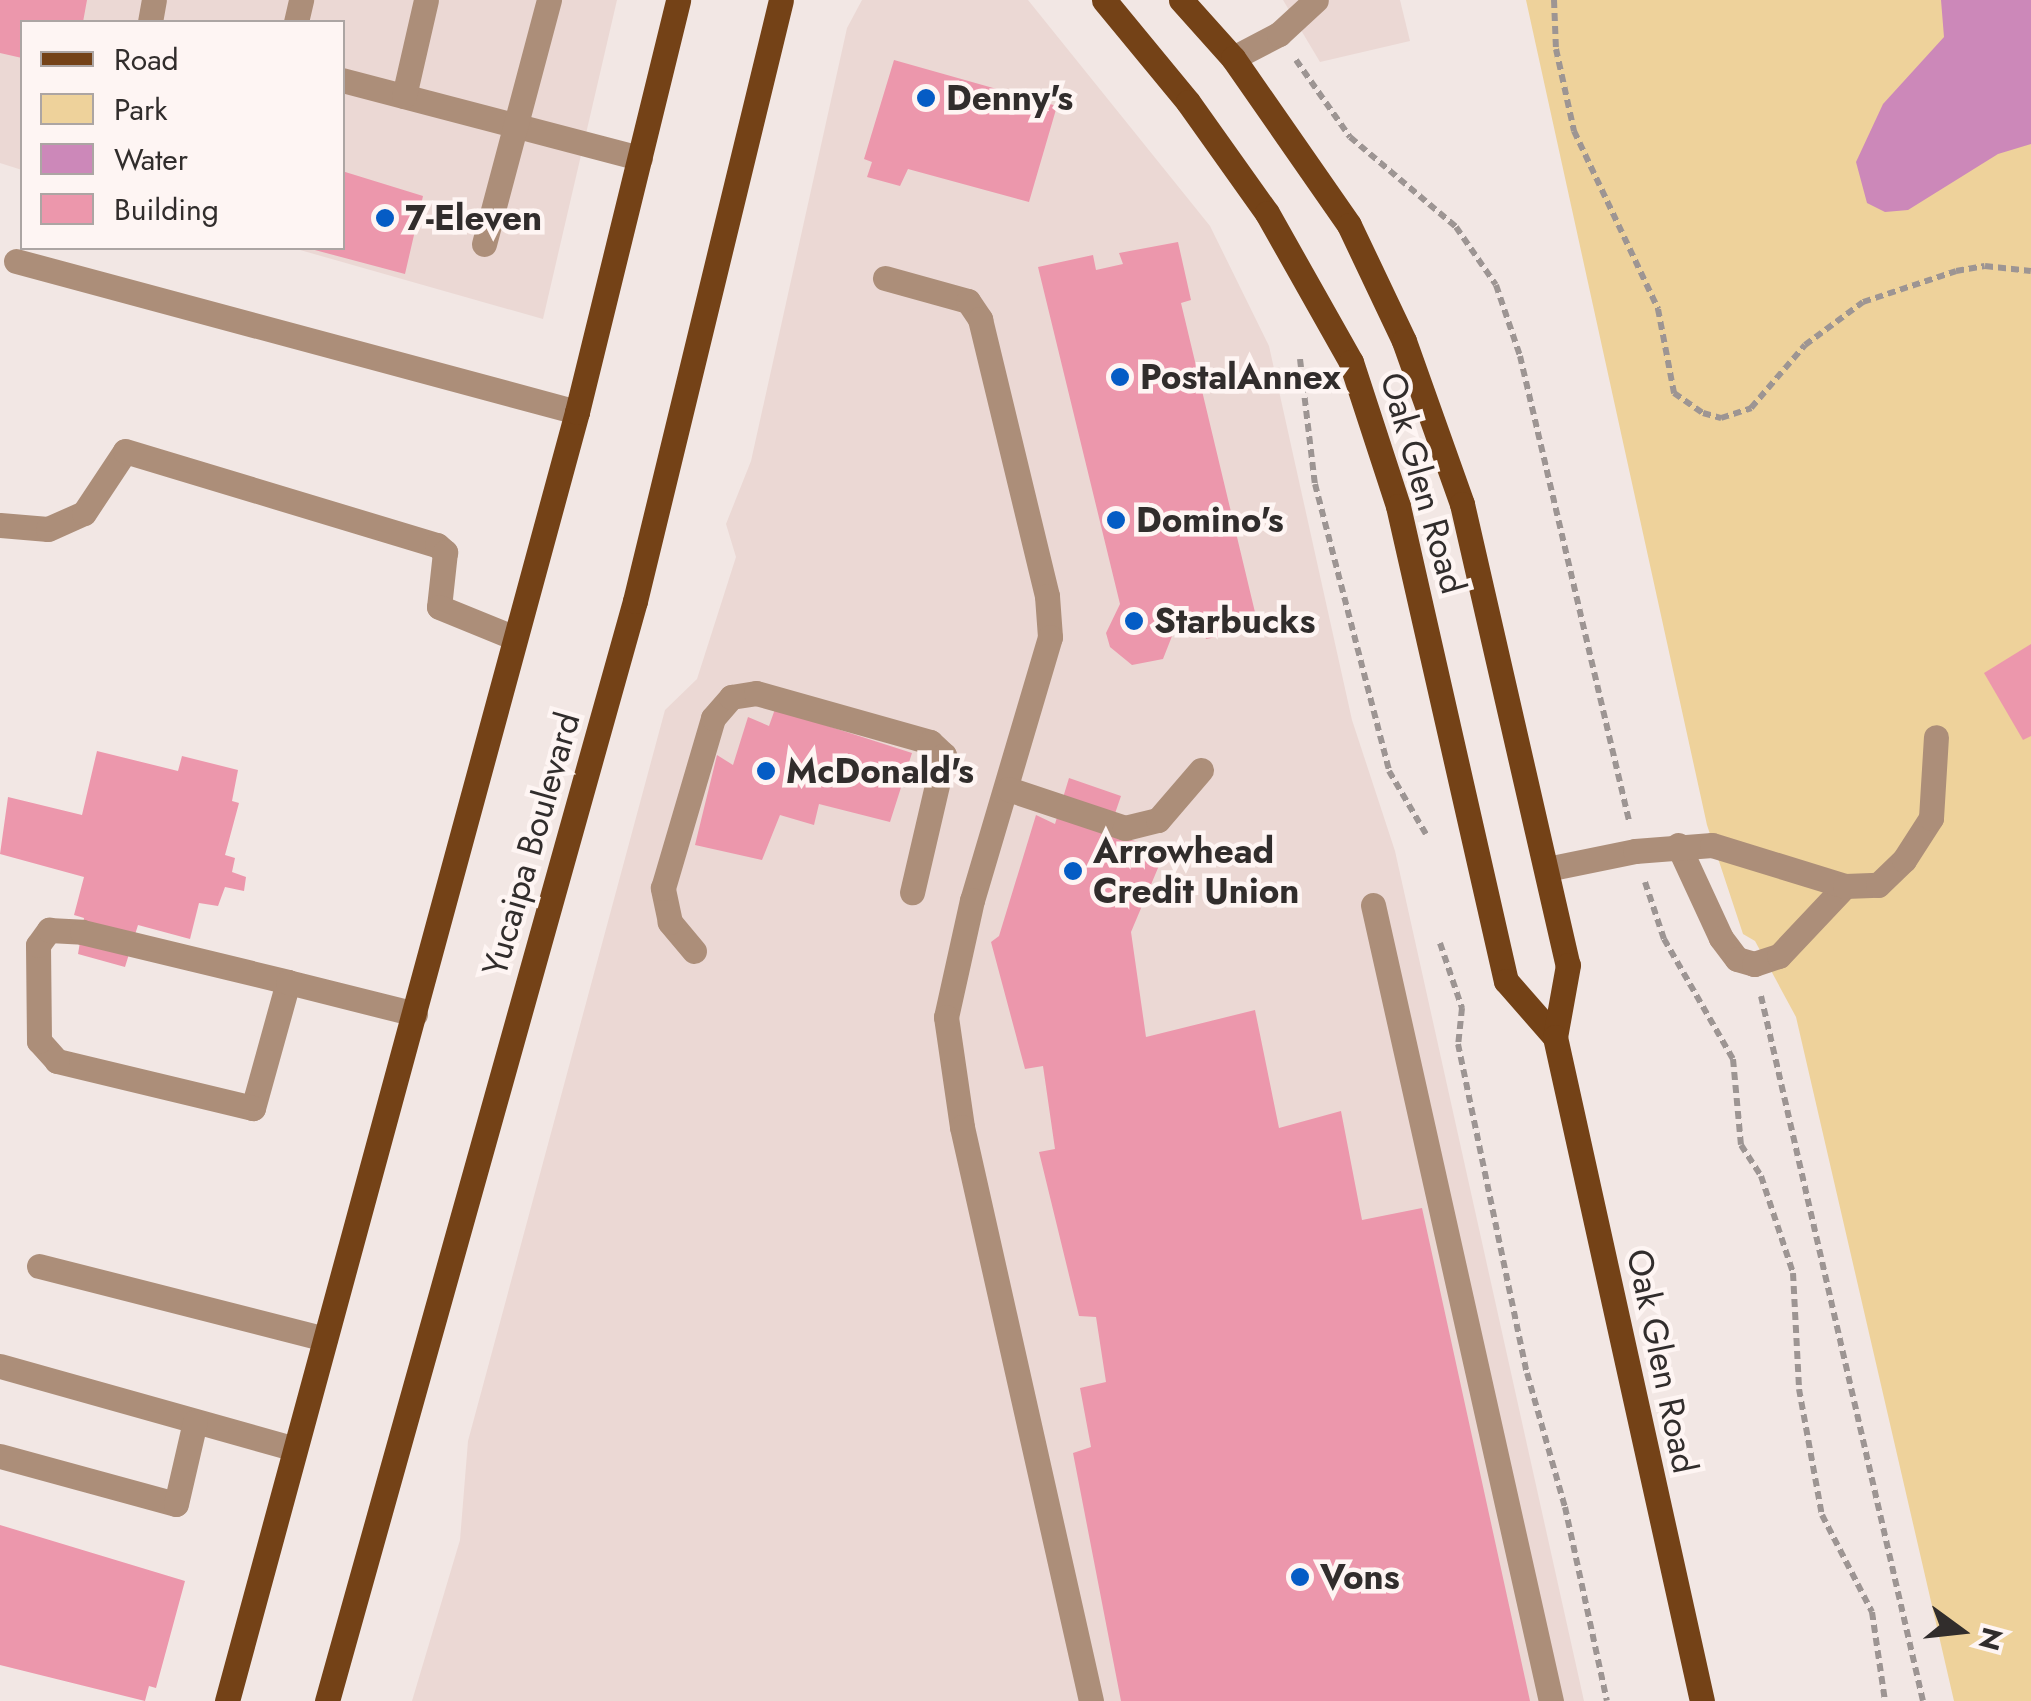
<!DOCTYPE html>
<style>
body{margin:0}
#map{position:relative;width:2031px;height:1701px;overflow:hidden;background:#f2e7e4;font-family:Jost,sans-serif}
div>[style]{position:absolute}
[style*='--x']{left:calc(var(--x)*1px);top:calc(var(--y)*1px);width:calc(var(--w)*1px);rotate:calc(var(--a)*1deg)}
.built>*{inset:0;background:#ebd8d4}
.green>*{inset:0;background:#eed29b}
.water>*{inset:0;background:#cc88b9}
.building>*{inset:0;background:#ec97ac}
.path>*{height:6px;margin-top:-3px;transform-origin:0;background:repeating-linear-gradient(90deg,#9d9593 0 8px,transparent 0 13px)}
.minor>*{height:25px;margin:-12.5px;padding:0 12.5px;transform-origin:12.5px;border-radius:12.5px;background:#ac8e79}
.major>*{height:25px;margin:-12.5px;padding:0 12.5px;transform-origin:12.5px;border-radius:12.5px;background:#744217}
.dots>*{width:28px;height:28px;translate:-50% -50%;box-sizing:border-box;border:5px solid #fef5f3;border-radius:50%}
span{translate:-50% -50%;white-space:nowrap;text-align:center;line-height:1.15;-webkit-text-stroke:9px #fef5f3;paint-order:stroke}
.poi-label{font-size:35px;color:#312d2c;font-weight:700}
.left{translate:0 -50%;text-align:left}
.street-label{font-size:35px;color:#312d2c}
.legend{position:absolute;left:20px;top:20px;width:325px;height:230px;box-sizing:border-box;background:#fef5f3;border:2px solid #aca5a3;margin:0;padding:12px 18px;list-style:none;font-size:30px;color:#312d2c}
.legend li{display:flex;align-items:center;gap:20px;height:50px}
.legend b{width:50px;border:2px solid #aca5a3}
.north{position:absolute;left:1911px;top:1581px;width:100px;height:100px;-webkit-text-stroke:8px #fef5f3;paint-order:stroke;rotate:105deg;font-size:28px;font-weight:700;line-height:40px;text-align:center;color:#312d2c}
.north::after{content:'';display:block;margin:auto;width:35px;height:45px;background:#312d2c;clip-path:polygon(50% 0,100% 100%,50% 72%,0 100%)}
</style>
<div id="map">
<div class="built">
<i style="clip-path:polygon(0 0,617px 0,543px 319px,293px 248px,342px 248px,342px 22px,22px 22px,22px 170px,0 163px)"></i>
<i style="clip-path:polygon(862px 0,1028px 0,1210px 226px,1269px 346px,1352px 720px,1395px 851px,1584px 1701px,412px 1701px,460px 1540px,468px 1441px,665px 710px,697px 679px,736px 557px,726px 524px,751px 461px,847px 28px)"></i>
<i style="clip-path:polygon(1283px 0,1400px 0,1410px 41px,1320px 62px)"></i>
</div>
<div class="green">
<i style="clip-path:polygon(1526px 0,2031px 0,2031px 1701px,1954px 1701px,1796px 1017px,1755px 941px,1743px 934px,1707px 825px)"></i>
</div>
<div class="water">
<i style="clip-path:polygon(1941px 0,2031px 0,2031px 144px,1998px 154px,1908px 210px,1885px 212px,1867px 203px,1856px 162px,1883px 104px,1944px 37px)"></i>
</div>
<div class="building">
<i style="clip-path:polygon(0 0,87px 0,83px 22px,22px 22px,22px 58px,0 53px)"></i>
<i style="clip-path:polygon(894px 60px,1057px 106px,1029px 202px,908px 169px,900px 186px,867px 177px,872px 162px,864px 159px)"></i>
<i style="clip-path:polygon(342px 171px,423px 196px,405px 274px,311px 249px,342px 248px)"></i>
<i style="clip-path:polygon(1178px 242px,1191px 300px,1181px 303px,1259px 629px,1206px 639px,1203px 628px,1174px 631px,1163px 659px,1132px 665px,1110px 647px,1106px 633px,1120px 604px,1038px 267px,1093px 255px,1096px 270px,1123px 264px,1119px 253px)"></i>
<i style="clip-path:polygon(2031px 644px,2031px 736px,2023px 740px,1984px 673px)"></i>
<i style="clip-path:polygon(775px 709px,912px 753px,890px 822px,819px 804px,814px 825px,780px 815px,762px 860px,695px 845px,717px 755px,733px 765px,748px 717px,769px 726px)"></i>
<i style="clip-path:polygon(97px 751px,178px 771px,182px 756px,238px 770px,232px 801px,239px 803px,225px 855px,235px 858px,232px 872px,246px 877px,244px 891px,225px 887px,218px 906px,199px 903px,190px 939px,138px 925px,125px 967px,78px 954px,84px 918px,74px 915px,84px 877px,0 854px,8px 797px,82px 815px)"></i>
<i style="clip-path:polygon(1069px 778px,1121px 796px,1108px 834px,1166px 849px,1131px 932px,1146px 1037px,1255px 1010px,1279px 1128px,1341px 1111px,1362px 1220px,1422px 1208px,1530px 1701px,1121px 1701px,1073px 1453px,1091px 1447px,1080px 1388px,1106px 1382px,1096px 1317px,1079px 1316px,1039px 1152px,1055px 1149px,1043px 1066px,1025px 1069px,991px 942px,999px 936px,1036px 815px,1055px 824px)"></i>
<i style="clip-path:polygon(0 1525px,185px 1581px,156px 1688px,149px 1686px,145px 1701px,0 1665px)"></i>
</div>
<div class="path">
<i style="--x:1554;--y:0;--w:49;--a:87.7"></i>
<i style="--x:1556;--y:49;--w:84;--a:77.6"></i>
<i style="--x:1574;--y:131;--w:197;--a:64.7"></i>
<i style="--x:1658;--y:309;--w:86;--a:79.2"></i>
<i style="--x:1674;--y:393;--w:35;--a:35"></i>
<i style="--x:1703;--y:413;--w:19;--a:16"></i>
<i style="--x:1721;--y:418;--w:32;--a:-18"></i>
<i style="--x:1751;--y:408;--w:83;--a:-49.4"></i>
<i style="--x:1805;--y:345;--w:72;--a:-36.6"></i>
<i style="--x:1863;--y:302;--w:98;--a:-18.4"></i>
<i style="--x:1956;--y:271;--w:29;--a:-10"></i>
<i style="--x:1985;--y:266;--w:46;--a:6.2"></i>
<i style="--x:1296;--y:60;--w:94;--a:55"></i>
<i style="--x:1350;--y:137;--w:139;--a:40.3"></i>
<i style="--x:1456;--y:227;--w:70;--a:55.4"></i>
<i style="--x:1496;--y:285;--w:75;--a:71.3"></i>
<i style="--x:1520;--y:356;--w:479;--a:76.8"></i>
<i style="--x:1300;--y:359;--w:126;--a:83.2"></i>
<i style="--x:1315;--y:484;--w:296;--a:75.5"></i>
<i style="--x:1389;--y:771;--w:73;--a:59.6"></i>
<i style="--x:1645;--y:882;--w:60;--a:71.6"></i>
<i style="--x:1664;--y:939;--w:138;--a:60.1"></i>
<i style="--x:1733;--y:1059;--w:86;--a:84.7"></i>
<i style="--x:1741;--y:1145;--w:37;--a:57"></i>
<i style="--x:1761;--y:1176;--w:102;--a:71.7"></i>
<i style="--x:1793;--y:1273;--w:116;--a:87"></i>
<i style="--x:1799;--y:1389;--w:128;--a:79.7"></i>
<i style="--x:1822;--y:1515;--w:109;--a:62.7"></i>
<i style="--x:1872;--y:1612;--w:90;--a:81.7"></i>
<i style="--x:1440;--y:943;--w:69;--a:71.3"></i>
<i style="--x:1462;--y:1008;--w:36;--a:96"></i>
<i style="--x:1458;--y:1044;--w:336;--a:78.2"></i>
<i style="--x:1527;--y:1373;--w:139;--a:74.2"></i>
<i style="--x:1565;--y:1507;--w:198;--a:77.8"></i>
<i style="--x:1761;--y:996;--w:723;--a:77.06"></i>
</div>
<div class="minor">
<i style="--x:150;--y:22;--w:22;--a:-80"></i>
<i style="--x:296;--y:22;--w:23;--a:-77"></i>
<i style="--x:1233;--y:58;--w:52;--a:-27.6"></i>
<i style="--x:1279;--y:34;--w:50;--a:-42.6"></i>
<i style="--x:342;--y:80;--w:308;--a:14.7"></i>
<i style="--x:404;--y:96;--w:98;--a:-77.1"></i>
<i style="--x:484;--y:244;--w:253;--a:-75.1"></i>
<i style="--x:16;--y:261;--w:581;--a:15.06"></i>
<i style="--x:885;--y:278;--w:86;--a:15.5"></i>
<i style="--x:968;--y:301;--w:22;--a:56"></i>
<i style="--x:980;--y:319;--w:285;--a:76.4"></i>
<i style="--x:1047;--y:596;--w:41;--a:85.8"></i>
<i style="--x:1050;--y:637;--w:274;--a:106.5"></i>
<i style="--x:972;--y:900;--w:120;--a:102.5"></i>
<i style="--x:946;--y:1017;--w:111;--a:81.7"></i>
<i style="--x:962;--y:1127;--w:588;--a:77.33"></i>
<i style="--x:0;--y:525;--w:48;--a:4.8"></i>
<i style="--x:48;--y:529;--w:39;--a:-24"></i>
<i style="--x:84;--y:513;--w:74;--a:-56.5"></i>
<i style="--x:125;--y:451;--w:326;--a:16.8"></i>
<i style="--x:437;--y:545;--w:11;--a:41"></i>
<i style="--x:445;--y:552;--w:55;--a:96.2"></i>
<i style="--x:439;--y:607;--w:80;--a:22.1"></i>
<i style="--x:1008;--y:789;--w:123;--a:18.4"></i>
<i style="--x:1125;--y:828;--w:34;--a:-14"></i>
<i style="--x:1158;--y:820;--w:66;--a:-49.3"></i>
<i style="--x:1678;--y:845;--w:102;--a:65.2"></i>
<i style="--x:1721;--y:938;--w:26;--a:53"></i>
<i style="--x:1737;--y:959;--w:18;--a:16"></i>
<i style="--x:1754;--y:964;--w:26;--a:-18"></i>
<i style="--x:1779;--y:956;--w:96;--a:-46.7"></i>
<i style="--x:1547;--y:869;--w:90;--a:-11.6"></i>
<i style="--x:1635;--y:851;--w:77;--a:-4.5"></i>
<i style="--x:1712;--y:845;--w:139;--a:17.1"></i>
<i style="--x:1845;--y:886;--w:33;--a:-2"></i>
<i style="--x:1878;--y:885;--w:36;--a:-44"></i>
<i style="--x:1904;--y:860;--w:50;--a:-57.3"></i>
<i style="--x:1931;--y:818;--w:81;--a:-86.5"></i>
<i style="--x:1373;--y:905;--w:816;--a:77.4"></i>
<i style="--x:694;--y:951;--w:38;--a:-130"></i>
<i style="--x:670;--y:922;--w:35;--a:-102"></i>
<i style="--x:663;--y:888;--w:177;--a:-73.6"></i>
<i style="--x:713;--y:718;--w:28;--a:-49"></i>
<i style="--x:731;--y:697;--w:25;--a:-9"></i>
<i style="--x:756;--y:693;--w:181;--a:15.7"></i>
<i style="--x:930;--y:742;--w:19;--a:43"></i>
<i style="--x:944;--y:755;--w:141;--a:103.1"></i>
<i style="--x:288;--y:982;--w:131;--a:105.5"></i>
<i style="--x:253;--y:1108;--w:202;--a:-166.5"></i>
<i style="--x:57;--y:1061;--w:27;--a:-132"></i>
<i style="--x:39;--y:1041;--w:96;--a:-90.6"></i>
<i style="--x:38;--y:945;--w:19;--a:-54"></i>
<i style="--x:49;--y:930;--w:33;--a:3"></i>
<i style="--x:82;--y:932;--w:212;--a:13.6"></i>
<i style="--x:288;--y:982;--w:131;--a:14.1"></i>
<i style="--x:39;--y:1266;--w:295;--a:14.3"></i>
<i style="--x:0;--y:1366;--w:306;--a:15.7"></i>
<i style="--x:0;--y:1456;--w:182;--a:15.3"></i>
<i style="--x:176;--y:1504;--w:84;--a:-77"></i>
</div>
<div class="major">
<i style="--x:1104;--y:0;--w:132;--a:50.5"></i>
<i style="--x:1188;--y:102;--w:136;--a:54.6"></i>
<i style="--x:1267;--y:213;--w:171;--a:60.6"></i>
<i style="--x:1351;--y:362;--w:151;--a:71.9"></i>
<i style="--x:1398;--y:506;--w:487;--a:77.2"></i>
<i style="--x:1506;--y:981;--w:74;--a:48.8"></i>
<i style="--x:1181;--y:0;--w:78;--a:48.1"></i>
<i style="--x:1233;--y:58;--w:203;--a:55.2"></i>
<i style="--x:1349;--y:225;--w:128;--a:64.6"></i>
<i style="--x:1404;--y:341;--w:173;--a:70.4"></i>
<i style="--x:1462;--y:504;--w:473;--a:77.1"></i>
<i style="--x:1568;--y:965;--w:73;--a:100.2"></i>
<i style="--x:1555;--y:1037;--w:680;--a:77.52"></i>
<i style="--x:227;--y:1701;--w:1336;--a:-74.81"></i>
<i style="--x:577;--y:412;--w:424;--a:-76.2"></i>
<i style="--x:327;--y:1701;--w:1142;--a:-74.36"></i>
<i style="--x:635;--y:601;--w:618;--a:-76.35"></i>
</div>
<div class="dots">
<i style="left:926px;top:98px;background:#055cc5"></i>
<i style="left:385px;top:218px;background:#055cc5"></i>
<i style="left:1120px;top:377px;background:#055cc5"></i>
<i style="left:1116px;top:520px;background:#055cc5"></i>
<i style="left:1134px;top:621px;background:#055cc5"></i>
<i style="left:766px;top:771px;background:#055cc5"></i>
<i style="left:1073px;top:871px;background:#055cc5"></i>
<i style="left:1300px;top:1577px;background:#055cc5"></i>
</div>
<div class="poi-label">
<span class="left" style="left:946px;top:98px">Denny's</span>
<span class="left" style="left:405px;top:218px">7-Eleven</span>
<span class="left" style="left:1140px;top:377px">PostalAnnex</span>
<span class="left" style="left:1136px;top:520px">Domino's</span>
<span class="left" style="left:1154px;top:621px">Starbucks</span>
<span class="left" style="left:786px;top:771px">McDonald's</span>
<span class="left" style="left:1093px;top:871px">Arrowhead<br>Credit Union</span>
<span class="left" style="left:1320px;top:1577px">Vons</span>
</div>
<div class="street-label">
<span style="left:1423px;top:483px;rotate:74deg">Oak Glen Road</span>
<span style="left:531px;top:844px;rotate:-74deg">Yucaipa Boulevard</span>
<span style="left:1662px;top:1361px;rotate:78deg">Oak Glen Road</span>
</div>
<ul class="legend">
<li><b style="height:12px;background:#744217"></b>Road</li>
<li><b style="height:28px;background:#eed29b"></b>Park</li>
<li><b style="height:28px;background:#cc88b9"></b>Water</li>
<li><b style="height:28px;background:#ec97ac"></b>Building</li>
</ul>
<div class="north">N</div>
</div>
